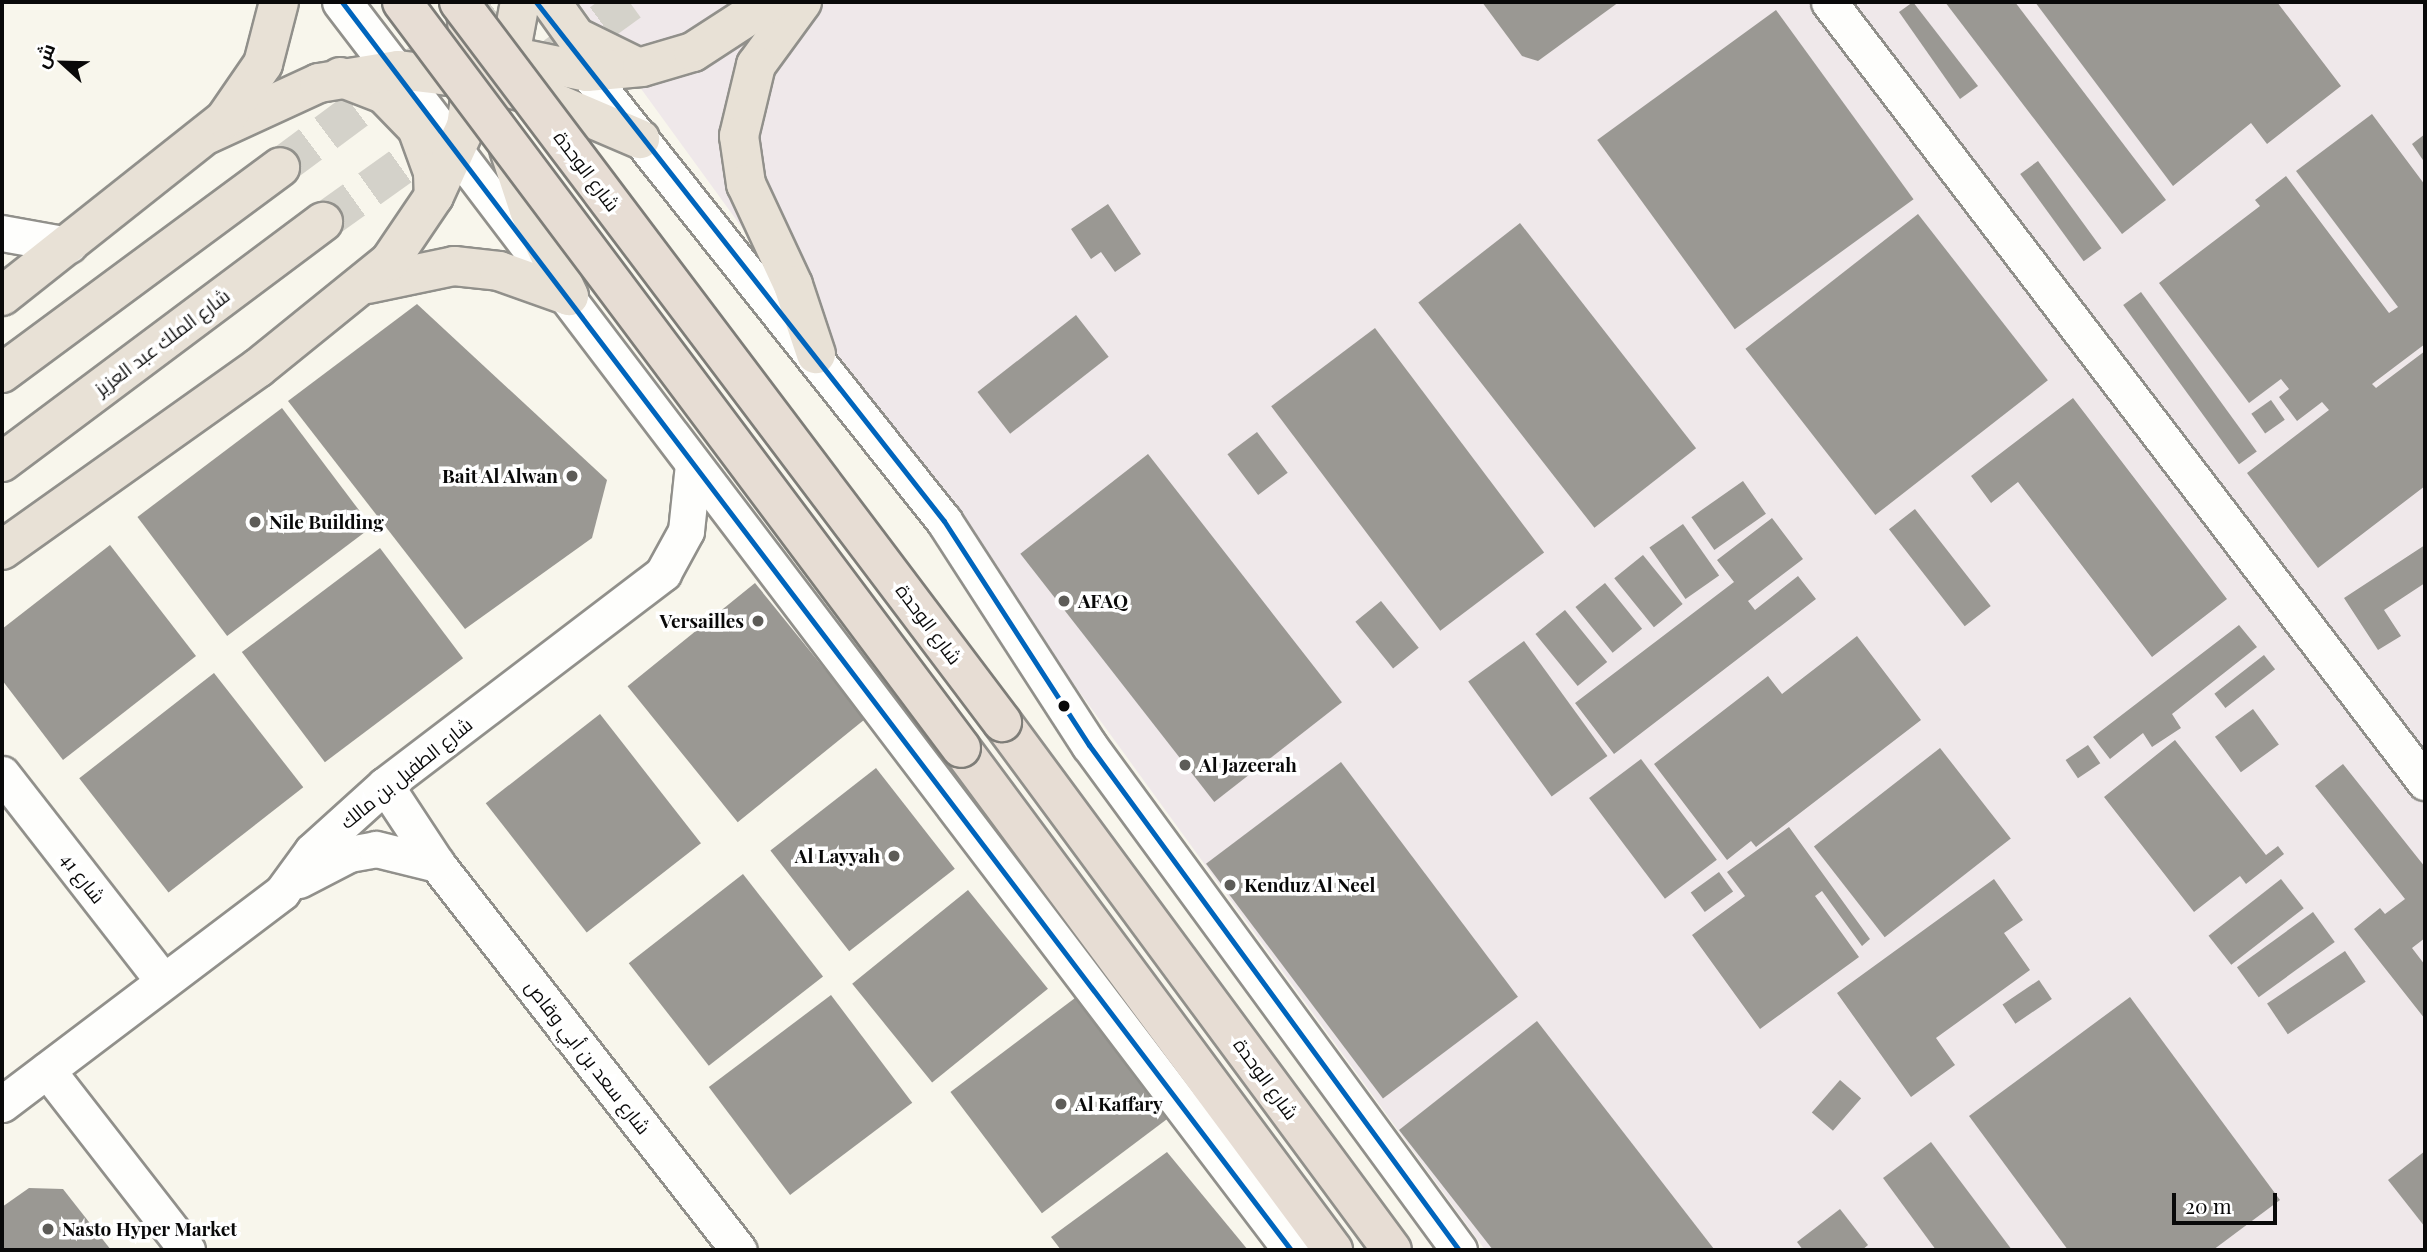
<!DOCTYPE html>
<meta charset="utf-8">
<style>
body{margin:0}
#map{position:relative;width:2427px;height:1252px;overflow:hidden;background:#f8f6ec;font-family:"Playfair Display",Cairo,serif}
div>[style]{position:absolute}
[style*='--x']{left:calc(var(--x)*1px);top:calc(var(--y)*1px);width:calc(var(--w)*1px);rotate:calc(var(--a)*1deg)}
.industrial>*{inset:0;background:#efe8ea}
.building>*{inset:0;background:#9a9893;transform-origin:0 0}
.trunk-tunnel>*{height:38px;margin-top:-19px;transform-origin:0;background:repeating-linear-gradient(90deg,#d4d2ca 0 38px,transparent 0 57px)}
.roads{filter:drop-shadow(2px 0 #91908b) drop-shadow(-2px 0 #91908b) drop-shadow(0 2px #91908b) drop-shadow(0 -2px #91908b)}
.minor>*{height:35px;margin:-17.5px;padding:0 17.5px;transform-origin:17.5px;border-radius:17.5px;background:#fefefc}
.tertiary>*{height:38px;margin:-19px;padding:0 19px;transform-origin:19px;border-radius:19px;background:#fefefc}
.trunk>*{height:38px;margin:-19px;padding:0 19px;transform-origin:19px;border-radius:19px;background:#e8e1d6}
.motorway>*{height:38px;margin:-19px;padding:0 19px;transform-origin:19px;border-radius:19px;background:#e7ddd4}
.bridges{filter:drop-shadow(2px 0 #7e7d78) drop-shadow(-2px 0 #7e7d78) drop-shadow(0 2px #7e7d78) drop-shadow(0 -2px #7e7d78)}
.motorway-bridge>*{height:38px;margin:-19px;padding:0 19px;transform-origin:19px;border-radius:19px;background:#e7ddd4}
.bus-1>*{height:5px;margin:-2.5px;padding:0 2.5px;transform-origin:2.5px;border-radius:2.5px;background:#0065bd}
.dots>*{width:19px;height:19px;translate:-50% -50%;box-sizing:border-box;border:4px solid #fff;border-radius:50%}
span{translate:-50% -50%;white-space:nowrap;text-align:center;line-height:1.15;-webkit-text-stroke:7px #fff;paint-order:stroke}
.street-label{font-size:19px;color:#090909}
.poi-label{font-size:19px;color:#090909;font-weight:700}
.right{translate:-100% -50%;text-align:right}
.left{translate:0 -50%;text-align:left}
.frame{position:absolute;inset:0;border:4px solid #090909;pointer-events:none}
.north{position:absolute;left:28px;top:28px;width:70px;height:70px;-webkit-text-stroke:5px #fff;paint-order:stroke;rotate:292deg;font-size:19px;font-weight:700;line-height:28px;text-align:center;color:#090909}
.north::after{content:'';display:block;margin:auto;width:24px;height:32px;background:#090909;clip-path:polygon(50% 0,100% 100%,50% 72%,0 100%)}
.scale{position:absolute;left:2172px;top:1193px;width:105px;height:32px;box-sizing:border-box;border:4px solid #090909;border-top:0;padding-left:9px;font-size:21px;line-height:24px;white-space:nowrap;color:#090909;-webkit-text-stroke:5px #fff;paint-order:stroke}
</style>
<div id="map">
<div class="industrial">
<i style="clip-path:polygon(578px 2px,2425px 2px,2425px 1250px,1485px 1250px)"></i>
</div>
<div class="building">
<i style="clip-path:polygon(1482px 2px,1619px 2px,1538px 61px,1522px 56px)"></i>
<i style="clip-path:polygon(1913px 2px,1978px 86px,1960px 99px,1899px 12px)"></i>
<i style="clip-path:polygon(1945px 2px,2015px 2px,2166px 200px,2122px 234px)"></i>
<i style="clip-path:polygon(2035px 2px,2277px 2px,2341px 86px,2267px 144px,2251px 123px,2173px 186px)"></i>
<i style="left:1776px;top:10px;width:234px;height:221px;rotate:54deg"></i>
<i style="clip-path:polygon(2372px 114px,2425px 185px,2425px 344px,2372px 384px,2376px 388px,2425px 351px,2425px 486px,2318px 568px,2247px 473px,2329px 410px,2322px 402px,2297px 421px,2279px 397px,2289px 389px,2281px 379px,2249px 403px,2159px 283px,2260px 206px,2255px 200px,2286px 176px,2389px 313px,2398px 307px,2296px 171px)"></i>
<i style="clip-path:polygon(2425px 134px,2425px 163px,2412px 144px)"></i>
<i style="left:2038px;top:161px;width:108px;height:22px;rotate:54deg"></i>
<i style="clip-path:polygon(1108px 204px,1141px 254px,1115px 272px,1101px 252px,1091px 259px,1071px 229px)"></i>
<i style="left:1918px;top:214px;width:211px;height:219px;rotate:52deg"></i>
<i style="left:1520px;top:223px;width:286px;height:129px;rotate:52deg"></i>
<i style="left:2141px;top:292px;width:197px;height:22px;rotate:54deg"></i>
<i style="clip-path:polygon(417px 304px,607px 480px,592px 538px,465px 629px,288px 401px)"></i>
<i style="left:1076px;top:315px;width:53px;height:125px;rotate:52deg"></i>
<i style="left:1375px;top:328px;width:281px;height:130px;rotate:53deg"></i>
<i style="clip-path:polygon(2073px 398px,2227px 599px,2152px 657px,2018px 482px,1991px 503px,1971px 476px)"></i>
<i style="left:2271px;top:400px;width:24px;height:24px;rotate:55deg"></i>
<i style="left:282px;top:408px;width:149px;height:181px;rotate:53deg"></i>
<i style="left:1257px;top:432px;width:51px;height:37px;rotate:53deg"></i>
<i style="left:1148px;top:454px;width:315px;height:162px;rotate:52deg"></i>
<i style="left:1743px;top:481px;width:40px;height:63px;rotate:55deg"></i>
<i style="left:1915px;top:509px;width:123px;height:33px;rotate:52deg"></i>
<i style="clip-path:polygon(1772px 518px,1803px 559px,1748px 601px,1755px 610px,1798px 576px,1816px 599px,1614px 754px,1575px 703px,1734px 582px,1717px 560px)"></i>
<i style="left:1683px;top:524px;width:63px;height:41px;rotate:55deg"></i>
<i style="clip-path:polygon(110px 545px,196px 656px,63px 760px,2px 680px,2px 629px)"></i>
<i style="clip-path:polygon(2425px 545px,2425px 583px,2384px 610px,2401px 636px,2378px 650px,2344px 598px)"></i>
<i style="left:380px;top:548px;width:138px;height:173px;rotate:53deg"></i>
<i style="left:1643px;top:555px;width:63px;height:37px;rotate:51deg"></i>
<i style="left:755px;top:583px;width:175px;height:164px;rotate:51deg"></i>
<i style="left:1605px;top:583px;width:59px;height:38px;rotate:51deg"></i>
<i style="left:1381px;top:601px;width:60px;height:33px;rotate:51deg"></i>
<i style="left:1565px;top:610px;width:67px;height:38px;rotate:51deg"></i>
<i style="clip-path:polygon(2239px 625px,2257px 647px,2172px 714px,2181px 728px,2152px 747px,2143px 733px,2110px 759px,2093px 737px)"></i>
<i style="clip-path:polygon(1857px 636px,1921px 720px,1756px 847px,1751px 841px,1727px 860px,1654px 764px,1768px 676px,1782px 694px)"></i>
<i style="left:1524px;top:641px;width:142px;height:69px;rotate:54deg"></i>
<i style="left:2264px;top:655px;width:18px;height:63px;rotate:52deg"></i>
<i style="left:214px;top:673px;width:145px;height:171px;rotate:52deg"></i>
<i style="left:2253px;top:709px;width:44px;height:47px;rotate:54deg"></i>
<i style="left:600px;top:714px;width:164px;height:145px;rotate:52deg"></i>
<i style="clip-path:polygon(2175px 740px,2266px 855px,2278px 846px,2284px 854px,2246px 884px,2240px 876px,2194px 912px,2104px 797px)"></i>
<i style="left:2088px;top:745px;width:22px;height:27px;rotate:56deg"></i>
<i style="left:1940px;top:748px;width:115px;height:160px;rotate:52deg"></i>
<i style="left:1641px;top:759px;width:126px;height:65px;rotate:53deg"></i>
<i style="left:1341px;top:762px;width:294px;height:169px;rotate:53deg"></i>
<i style="clip-path:polygon(2343px 764px,2425px 867px,2425px 938px,2412px 948px,2425px 965px,2425px 1019px,2354px 929px,2380px 908px,2385px 914px,2405px 899px,2315px 786px)"></i>
<i style="left:876px;top:768px;width:128px;height:134px;rotate:52deg"></i>
<i style="clip-path:polygon(1789px 827px,1870px 939px,1862px 946px,1822px 891px,1815px 896px,1859px 957px,1760px 1029px,1692px 935px,1745px 896px,1727px 872px)"></i>
<i style="left:1719px;top:872px;width:24px;height:35px;rotate:54deg"></i>
<i style="left:743px;top:874px;width:130px;height:145px;rotate:52deg"></i>
<i style="clip-path:polygon(1994px 879px,2023px 920px,2004px 933px,2030px 970px,1936px 1038px,1955px 1065px,1911px 1097px,1837px 993px)"></i>
<i style="left:2281px;top:879px;width:37px;height:92px;rotate:52deg"></i>
<i style="left:968px;top:890px;width:127px;height:149px;rotate:51deg"></i>
<i style="left:2313px;top:912px;width:37px;height:94px;rotate:54deg"></i>
<i style="left:2345px;top:951px;width:37px;height:94px;rotate:56deg"></i>
<i style="left:2039px;top:980px;width:23px;height:44px;rotate:56deg"></i>
<i style="left:831px;top:995px;width:135px;height:153px;rotate:53deg"></i>
<i style="left:1079px;top:995px;width:152px;height:161px;rotate:53deg"></i>
<i style="clip-path:polygon(2130px 997px,2280px 1200px,2213px 1250px,2068px 1250px,1969px 1116px)"></i>
<i style="clip-path:polygon(1537px 1021px,1714px 1249px,1712px 1250px,1493px 1250px,1399px 1130px)"></i>
<i style="left:1840px;top:1080px;width:28px;height:43px;rotate:41deg"></i>
<i style="clip-path:polygon(1931px 1142px,2012px 1250px,1936px 1250px,1883px 1178px)"></i>
<i style="clip-path:polygon(2425px 1151px,2425px 1227px,2388px 1180px)"></i>
<i style="clip-path:polygon(1167px 1152px,1248px 1250px,1061px 1250px,1051px 1237px)"></i>
<i style="clip-path:polygon(29px 1188px,63px 1189px,111px 1250px,2px 1250px,2px 1207px)"></i>
<i style="clip-path:polygon(1840px 1209px,1868px 1245px,1862px 1250px,1803px 1250px,1797px 1242px)"></i>
</div>
<div class="trunk-tunnel">
<i style="--x:555;--y:56;--w:92;--a:-35.8"></i>
<i style="--x:280;--y:167;--w:277;--a:-36.6"></i>
<i style="--x:323;--y:222;--w:158;--a:-35.5"></i>
</div>
<div class="roads">
<div class="minor">
<i style="--x:1829;--y:2;--w:982;--a:52.62"></i>
<i style="--x:587;--y:72;--w:574;--a:51.51"></i>
<i style="--x:944;--y:521;--w:267;--a:57.1"></i>
<i style="--x:1089;--y:745;--w:626;--a:53.77"></i>
<i style="--x:455;--y:150;--w:1382;--a:52.77"></i>
<i style="--x:2;--y:233;--w:68;--a:10.2"></i>
<i style="--x:2;--y:774;--w:262;--a:52.1"></i>
<i style="--x:385;--y:785;--w:95;--a:56.6"></i>
<i style="--x:437;--y:864;--w:490;--a:52"></i>
<i style="--x:299;--y:880;--w:56;--a:-27.5"></i>
<i style="--x:349;--y:854;--w:27;--a:-10"></i>
<i style="--x:376;--y:849;--w:63;--a:13.8"></i>
<i style="--x:47;--y:1070;--w:228;--a:52.1"></i>
<i style="--x:2;--y:1104;--w:351;--a:-37.1"></i>
<i style="--x:282;--y:892;--w:51;--a:-53.8"></i>
<i style="--x:312;--y:851;--w:98;--a:-42.1"></i>
<i style="--x:385;--y:785;--w:350;--a:-37.3"></i>
<i style="--x:663;--y:573;--w:48;--a:-61.3"></i>
<i style="--x:686;--y:531;--w:67;--a:-84"></i>
</div>
<div class="tertiary">
<i style="--x:342;--y:2;--w:186;--a:52.6"></i>
</div>
<div class="trunk">
<i style="--x:551;--y:2;--w:43;--a:54.5"></i>
<i style="--x:576;--y:37;--w:64;--a:26.2"></i>
<i style="--x:802;--y:2;--w:78;--a:126.1"></i>
<i style="--x:756;--y:65;--w:73;--a:103.5"></i>
<i style="--x:739;--y:136;--w:49;--a:81.7"></i>
<i style="--x:746;--y:184;--w:111;--a:65"></i>
<i style="--x:793;--y:285;--w:73;--a:71.6"></i>
<i style="--x:481;--y:50;--w:108;--a:11.7"></i>
<i style="--x:587;--y:72;--w:55;--a:-5.2"></i>
<i style="--x:642;--y:67;--w:53;--a:-16.4"></i>
<i style="--x:693;--y:52;--w:92;--a:-33"></i>
<i style="--x:340;--y:77;--w:47;--a:21.1"></i>
<i style="--x:384;--y:94;--w:47;--a:45.9"></i>
<i style="--x:417;--y:128;--w:47;--a:70"></i>
<i style="--x:433;--y:172;--w:24;--a:88"></i>
<i style="--x:505;--y:82;--w:81;--a:-79.4"></i>
<i style="--x:208;--y:134;--w:122;--a:-24.7"></i>
<i style="--x:319;--y:83;--w:80;--a:-9.3"></i>
<i style="--x:398;--y:70;--w:76;--a:6.8"></i>
<i style="--x:473;--y:79;--w:68;--a:14.4"></i>
<i style="--x:539;--y:96;--w:110;--a:23.1"></i>
<i style="--x:509;--y:149;--w:64;--a:71.8"></i>
<i style="--x:529;--y:210;--w:95;--a:65.1"></i>
<i style="--x:368;--y:284;--w:88;--a:-11.8"></i>
<i style="--x:454;--y:266;--w:45;--a:6.3"></i>
<i style="--x:499;--y:271;--w:74;--a:19.7"></i>
<i style="--x:2;--y:296;--w:285;--a:-38.4"></i>
<i style="--x:225;--y:119;--w:67;--a:-55.4"></i>
<i style="--x:263;--y:64;--w:64;--a:-75.5"></i>
<i style="--x:2;--y:373;--w:346;--a:-36.5"></i>
<i style="--x:2;--y:462;--w:401;--a:-36.8"></i>
<i style="--x:2;--y:550;--w:314;--a:-35.4"></i>
<i style="--x:258;--y:368;--w:170;--a:-39"></i>
<i style="--x:390;--y:261;--w:78;--a:-55.9"></i>
<i style="--x:434;--y:196;--w:77;--a:-65.4"></i>
<i style="--x:466;--y:126;--w:48;--a:-81.5"></i>
<i style="--x:473;--y:79;--w:77;--a:-95.9"></i>
</div>
<div class="motorway">
<i style="--x:1002;--y:722;--w:656;--a:53.55"></i>
<i style="--x:961;--y:748;--w:625;--a:53.46"></i>
</div>
</div>
<div class="bridges">
<div class="motorway-bridge">
<i style="--x:402;--y:2;--w:932;--a:53.15"></i>
<i style="--x:459;--y:2;--w:902;--a:52.98"></i>
</div>
</div>
<div class="bus-1">
<i style="--x:342;--y:2;--w:1568;--a:52.75"></i>
<i style="--x:536;--y:2;--w:660;--a:51.83"></i>
<i style="--x:944;--y:521;--w:267;--a:57.1"></i>
<i style="--x:1089;--y:745;--w:626;--a:53.77"></i>
</div>
<div class="dots">
<i style="left:572px;top:476px;background:#5d5c58"></i>
<i style="left:255px;top:522px;background:#5d5c58"></i>
<i style="left:1064px;top:601px;background:#5d5c58"></i>
<i style="left:758px;top:621px;background:#5d5c58"></i>
<i style="left:1064px;top:706px;background:#090909"></i>
<i style="left:1185px;top:765px;background:#5d5c58"></i>
<i style="left:894px;top:856px;background:#5d5c58"></i>
<i style="left:1230px;top:885px;background:#5d5c58"></i>
<i style="left:1061px;top:1104px;background:#5d5c58"></i>
<i style="left:48px;top:1229px;background:#5d5c58"></i>
</div>
<div class="street-label">
<span style="left:587px;top:171px;rotate:53deg">شارع الوحدة</span>
<span style="left:162px;top:342px;rotate:-37deg">شارع الملك عبد العزيز</span>
<span style="left:929px;top:624px;rotate:53deg">شارع الوحدة</span>
<span style="left:406px;top:773px;rotate:-39deg">شارع الطفيل بن مالك</span>
<span style="left:83px;top:878px;rotate:52deg">شارع 41</span>
<span style="left:588px;top:1057px;rotate:52deg">شارع سعد بن أبي وقاص</span>
<span style="left:1266px;top:1079px;rotate:54deg">شارع الوحدة</span>
</div>
<div class="poi-label">
<span class="right" style="left:558px;top:476px">Bait Al Alwan</span>
<span class="left" style="left:269px;top:522px">Nile Building</span>
<span class="left" style="left:1078px;top:601px">AFAQ</span>
<span class="right" style="left:744px;top:621px">Versailles</span>
<span class="left" style="left:1199px;top:765px">Al Jazeerah</span>
<span class="right" style="left:880px;top:856px">Al Layyah</span>
<span class="left" style="left:1244px;top:885px">Kenduz Al Neel</span>
<span class="left" style="left:1075px;top:1104px">Al Kaffary</span>
<span class="left" style="left:62px;top:1229px">Nasto Hyper Market</span>
</div>
<div class="frame"></div>
<div class="north">ش</div>
<div class="scale">20 m</div>
</div>
